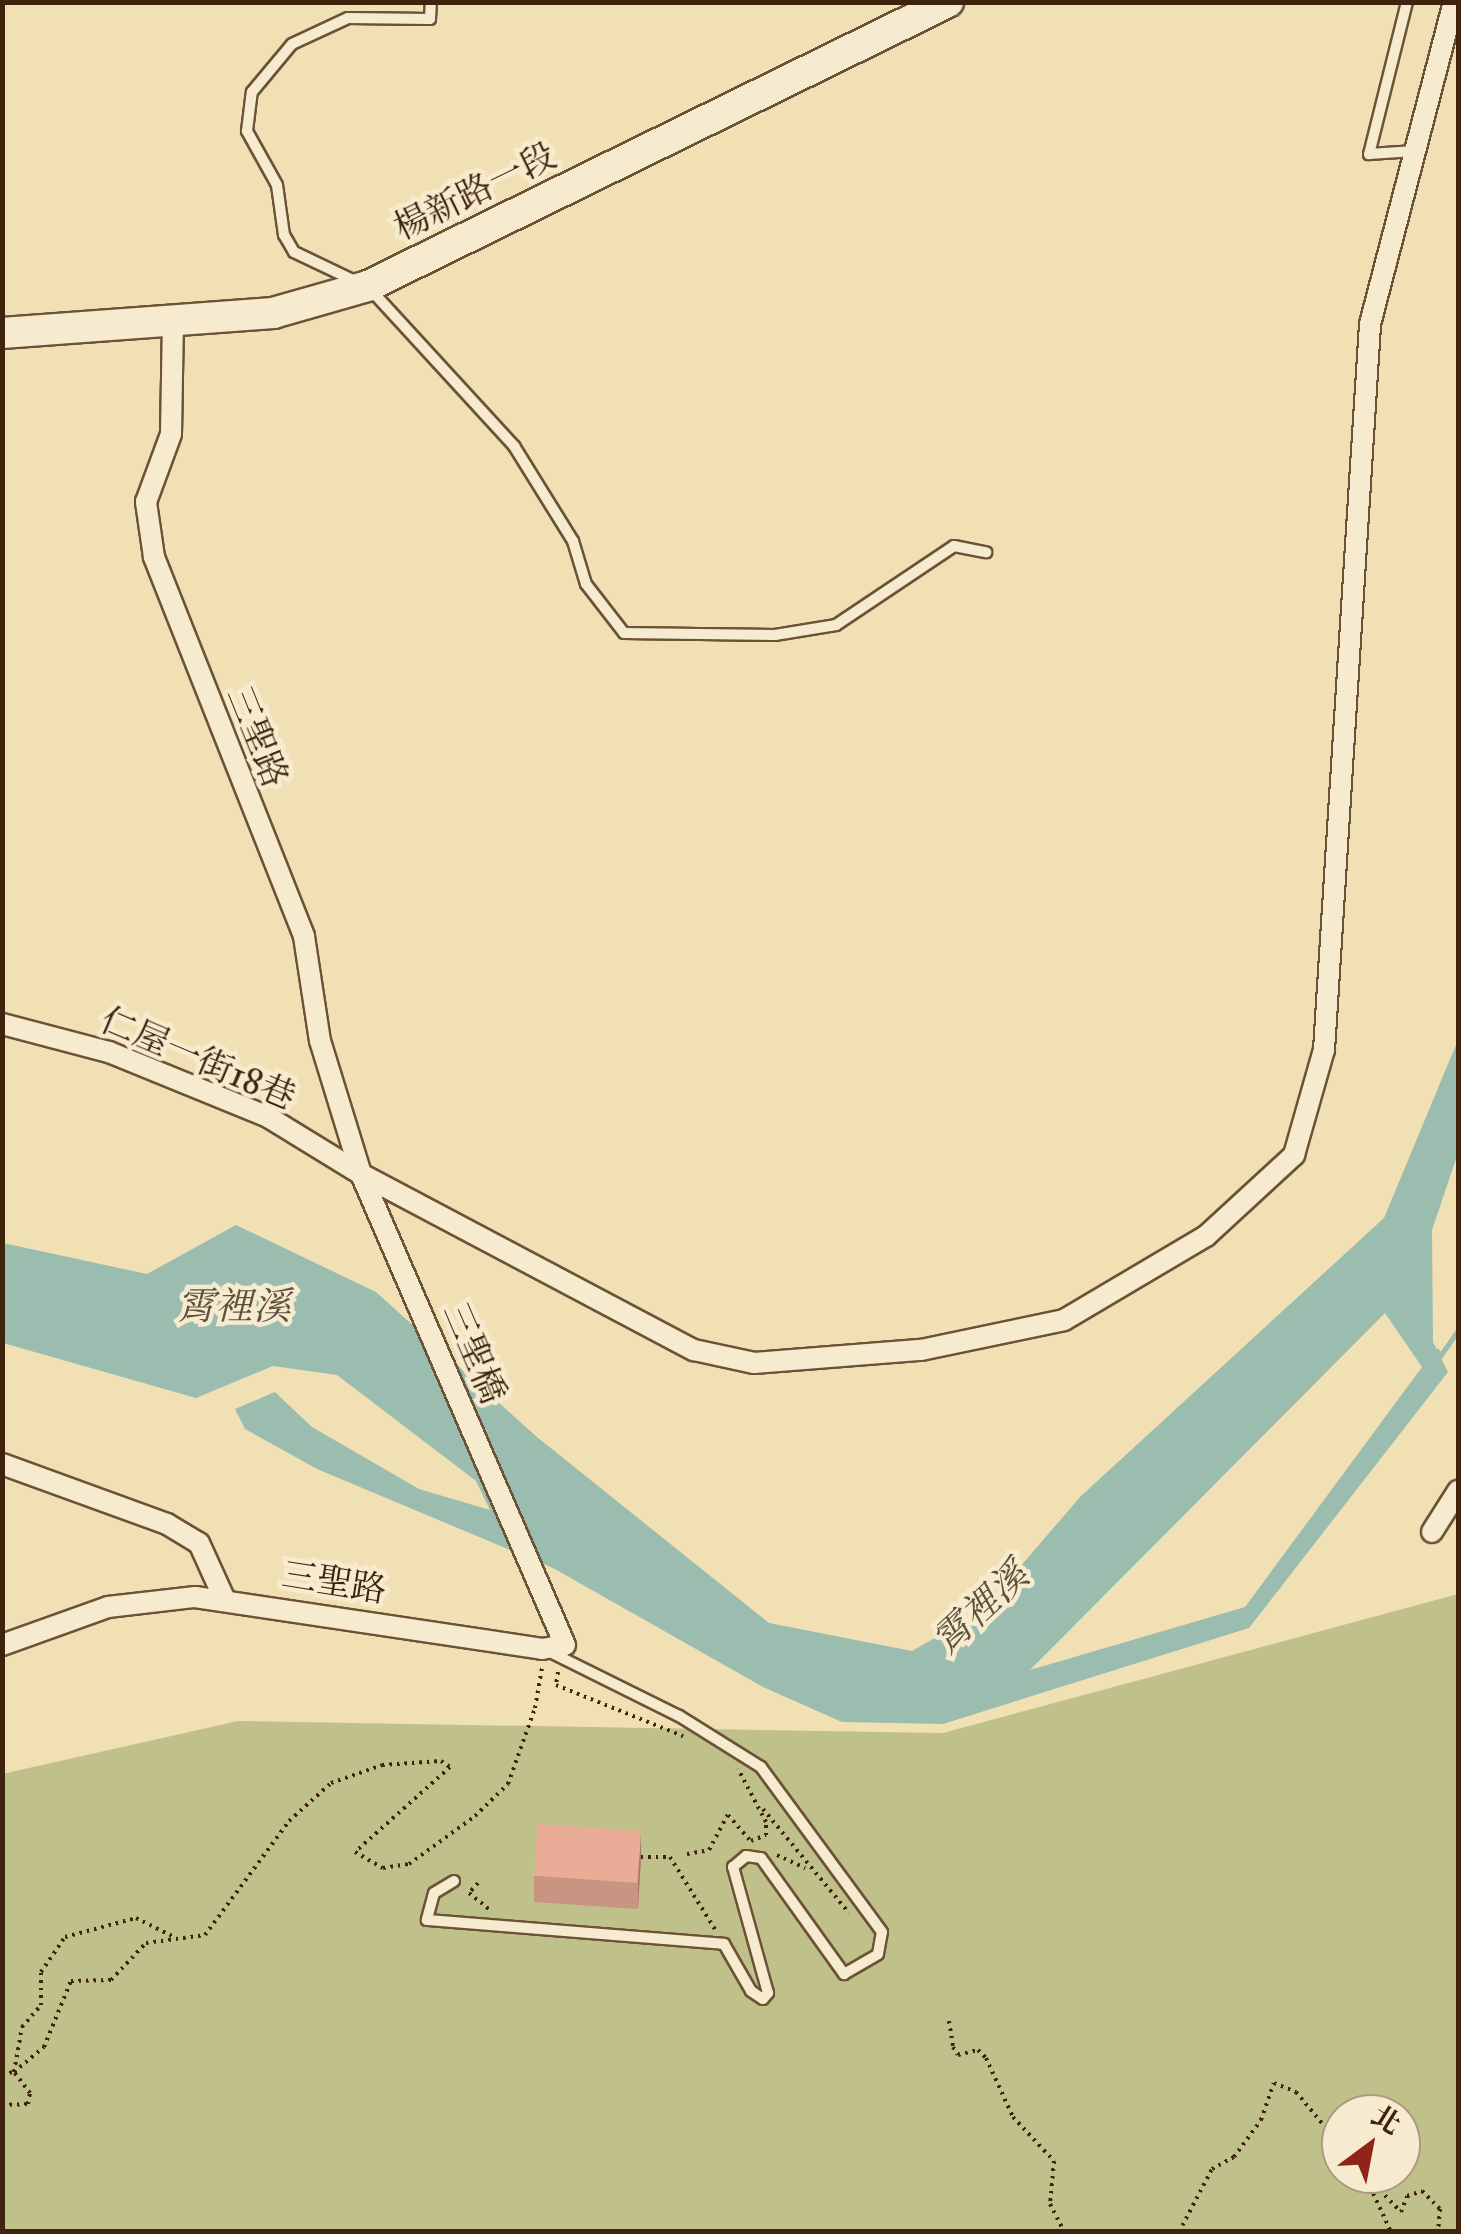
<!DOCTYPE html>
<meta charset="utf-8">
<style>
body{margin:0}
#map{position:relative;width:1461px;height:2234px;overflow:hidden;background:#f2e0b5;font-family:"IM FELL Great Primer","Noto Serif TC",serif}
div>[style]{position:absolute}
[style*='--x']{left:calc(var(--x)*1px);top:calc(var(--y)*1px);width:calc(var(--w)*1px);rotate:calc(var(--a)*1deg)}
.green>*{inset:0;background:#c0c18a}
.water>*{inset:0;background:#9bbdaf}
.stream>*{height:5px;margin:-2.5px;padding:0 2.5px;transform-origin:2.5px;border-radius:2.5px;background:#9bbdaf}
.path>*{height:4px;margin-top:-2px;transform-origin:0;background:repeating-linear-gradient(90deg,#3f230c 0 2.5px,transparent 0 7.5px)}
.roads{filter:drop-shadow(2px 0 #6c5236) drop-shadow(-2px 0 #6c5236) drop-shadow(0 2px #6c5236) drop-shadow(0 -2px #6c5236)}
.lane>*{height:10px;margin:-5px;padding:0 5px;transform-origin:5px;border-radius:5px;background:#f7ebcf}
.street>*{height:20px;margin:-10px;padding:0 10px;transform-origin:10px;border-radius:10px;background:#f7ebcf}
.secondary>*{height:30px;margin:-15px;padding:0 15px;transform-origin:15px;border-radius:15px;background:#f7ebcf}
.wall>*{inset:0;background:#c99481}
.shaded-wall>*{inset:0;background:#a47869}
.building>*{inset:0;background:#eaac96;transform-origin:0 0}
span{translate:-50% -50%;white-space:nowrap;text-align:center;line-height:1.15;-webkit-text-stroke:9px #f7ebcf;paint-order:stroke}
.street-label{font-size:35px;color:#3f230c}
.water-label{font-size:38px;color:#5b513d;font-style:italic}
.frame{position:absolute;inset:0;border:5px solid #3f230c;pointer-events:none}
.north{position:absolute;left:1321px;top:2094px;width:100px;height:100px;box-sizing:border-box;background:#f7ebcf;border:2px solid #ad9b81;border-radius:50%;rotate:32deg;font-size:28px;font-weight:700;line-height:40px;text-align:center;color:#3f230c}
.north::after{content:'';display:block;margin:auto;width:35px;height:45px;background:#8f2418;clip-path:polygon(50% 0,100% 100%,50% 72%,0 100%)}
</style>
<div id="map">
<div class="green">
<i style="clip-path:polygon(evenodd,1458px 1594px,1458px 2231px,3px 2231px,2px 1774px,238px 1721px,943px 1733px,1458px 1594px,1341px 2114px,1401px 2114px,1401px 2174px,1341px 2174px,1341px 2114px)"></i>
</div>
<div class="water">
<i style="clip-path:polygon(evenodd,1458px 1040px,1458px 1153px,1432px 1230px,1433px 1342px,1448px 1372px,1249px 1628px,943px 1724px,842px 1722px,763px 1687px,553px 1568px,317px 1469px,245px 1429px,235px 1409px,275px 1392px,312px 1427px,419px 1489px,490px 1510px,476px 1481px,337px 1375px,273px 1366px,196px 1398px,3px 1343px,3px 1243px,147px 1274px,236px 1225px,376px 1292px,537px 1437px,769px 1623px,912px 1651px,982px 1611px,1081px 1496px,1384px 1218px,1458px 1040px,1385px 1313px,1422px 1367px,1245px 1607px,1030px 1670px,1385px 1313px)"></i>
</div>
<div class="stream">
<i style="--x:1437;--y:1351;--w:6;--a:59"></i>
<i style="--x:1440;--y:1356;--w:32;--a:-55"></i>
</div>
<div class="path">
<i style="--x:558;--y:1672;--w:13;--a:99"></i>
<i style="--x:556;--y:1685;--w:137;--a:21.9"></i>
<i style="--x:763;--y:1809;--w:135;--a:50.4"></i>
<i style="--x:687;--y:1854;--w:22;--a:-10"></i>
<i style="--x:709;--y:1850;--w:40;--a:-62"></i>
<i style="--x:728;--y:1815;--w:35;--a:49"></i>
<i style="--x:751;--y:1841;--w:16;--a:-22"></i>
<i style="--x:766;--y:1835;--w:13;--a:-90"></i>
<i style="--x:766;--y:1822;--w:60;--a:-117.8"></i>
<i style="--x:777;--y:1855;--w:31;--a:25"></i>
<i style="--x:641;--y:1857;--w:29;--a:0"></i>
<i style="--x:670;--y:1857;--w:87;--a:58.1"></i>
<i style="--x:478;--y:1883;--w:13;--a:132"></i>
<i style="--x:469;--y:1893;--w:27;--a:39"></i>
<i style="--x:949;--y:2021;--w:26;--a:81"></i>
<i style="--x:953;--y:2047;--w:9;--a:58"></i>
<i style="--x:958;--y:2055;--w:21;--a:-14"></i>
<i style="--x:978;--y:2050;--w:11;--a:45"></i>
<i style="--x:986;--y:2058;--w:65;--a:65.4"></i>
<i style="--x:1013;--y:2117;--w:60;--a:47"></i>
<i style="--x:1054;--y:2161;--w:43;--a:95.3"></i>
<i style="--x:1050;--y:2204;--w:31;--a:63"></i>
<i style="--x:2;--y:2074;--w:12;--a:-9"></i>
<i style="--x:14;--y:2072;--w:46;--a:-79.9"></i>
<i style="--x:22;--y:2027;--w:29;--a:-49"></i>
<i style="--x:41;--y:2005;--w:33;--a:-90"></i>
<i style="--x:41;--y:1972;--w:42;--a:-55.6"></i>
<i style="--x:65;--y:1937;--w:73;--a:-15"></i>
<i style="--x:136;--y:1918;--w:45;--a:26.6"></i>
<i style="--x:2;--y:2105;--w:26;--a:-2"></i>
<i style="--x:28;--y:2104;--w:11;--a:-80"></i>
<i style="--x:30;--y:2093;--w:26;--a:-127"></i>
<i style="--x:14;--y:2072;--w:39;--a:-40"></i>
<i style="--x:44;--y:2047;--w:71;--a:-67.8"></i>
<i style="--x:71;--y:1981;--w:40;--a:-1.4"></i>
<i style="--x:111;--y:1980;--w:51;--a:-46.6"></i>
<i style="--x:146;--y:1943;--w:60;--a:-7.7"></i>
<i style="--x:205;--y:1935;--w:142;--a:-53.6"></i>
<i style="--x:289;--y:1821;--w:57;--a:-42.1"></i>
<i style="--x:331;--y:1783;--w:54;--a:-19.4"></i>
<i style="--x:382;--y:1765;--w:59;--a:-3.9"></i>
<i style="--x:441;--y:1761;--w:11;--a:34"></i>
<i style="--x:450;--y:1767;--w:127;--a:138.2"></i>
<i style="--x:355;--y:1852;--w:32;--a:30"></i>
<i style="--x:383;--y:1868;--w:26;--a:-9"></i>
<i style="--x:409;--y:1864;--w:82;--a:-36"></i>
<i style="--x:475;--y:1816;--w:46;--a:-44.1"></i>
<i style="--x:508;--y:1784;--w:81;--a:-70.4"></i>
<i style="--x:535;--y:1708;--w:41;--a:-80.1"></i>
<i style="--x:1364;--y:2174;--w:53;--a:45.8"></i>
<i style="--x:1401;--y:2212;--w:17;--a:-69"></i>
<i style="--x:1407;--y:2196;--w:16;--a:-18"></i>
<i style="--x:1422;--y:2191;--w:25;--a:45"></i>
<i style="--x:1440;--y:2209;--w:23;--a:95"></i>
<i style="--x:1367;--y:2180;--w:57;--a:65.2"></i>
<i style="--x:1179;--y:2232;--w:71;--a:-62.4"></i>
<i style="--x:1212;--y:2169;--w:25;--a:-29"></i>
<i style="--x:1234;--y:2157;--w:46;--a:-53.9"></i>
<i style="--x:1261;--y:2120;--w:39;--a:-71"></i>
<i style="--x:1274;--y:2083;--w:24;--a:22"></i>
<i style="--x:1296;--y:2092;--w:70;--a:50.2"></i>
<i style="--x:1457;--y:2232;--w:5;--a:-79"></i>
</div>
<div class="roads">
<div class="lane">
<i style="--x:1407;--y:2;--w:157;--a:104"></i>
<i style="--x:1369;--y:154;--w:46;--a:-3.7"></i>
<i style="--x:357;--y:282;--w:70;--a:-154.5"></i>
<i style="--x:294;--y:252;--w:20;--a:-120"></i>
<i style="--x:284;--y:235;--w:50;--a:-98"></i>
<i style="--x:277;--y:185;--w:62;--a:-119.1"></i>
<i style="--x:247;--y:131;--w:39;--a:-83"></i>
<i style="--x:252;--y:92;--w:62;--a:-50.2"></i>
<i style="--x:292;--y:44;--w:62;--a:-24.9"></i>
<i style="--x:348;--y:18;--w:82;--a:0.7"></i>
<i style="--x:430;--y:19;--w:17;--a:-87"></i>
<i style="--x:371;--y:290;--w:212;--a:47.5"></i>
<i style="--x:514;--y:446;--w:112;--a:58.2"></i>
<i style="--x:573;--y:541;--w:45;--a:73.2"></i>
<i style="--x:586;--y:584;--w:62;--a:52.2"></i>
<i style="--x:624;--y:633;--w:151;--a:0.8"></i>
<i style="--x:775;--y:635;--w:62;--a:-9.3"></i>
<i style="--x:836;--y:625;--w:142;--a:-33.8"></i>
<i style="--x:954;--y:546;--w:33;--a:11"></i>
<i style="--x:454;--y:1881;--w:23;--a:149"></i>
<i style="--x:434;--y:1893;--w:28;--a:105"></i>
<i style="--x:427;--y:1920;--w:298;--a:4.6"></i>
<i style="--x:724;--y:1944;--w:54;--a:60.1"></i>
<i style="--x:751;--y:1991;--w:14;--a:34"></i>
<i style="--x:763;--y:1999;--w:8;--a:-50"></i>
<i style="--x:768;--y:1993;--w:131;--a:-105.5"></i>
<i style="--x:733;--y:1867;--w:17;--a:-40"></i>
<i style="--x:746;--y:1856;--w:15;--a:8"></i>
<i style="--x:761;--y:1858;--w:143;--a:54.4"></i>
<i style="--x:844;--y:1974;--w:39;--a:-30"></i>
<i style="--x:878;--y:1954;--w:22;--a:-80"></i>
<i style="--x:882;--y:1932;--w:205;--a:-126.3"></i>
<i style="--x:761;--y:1767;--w:97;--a:-148.1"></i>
<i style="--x:679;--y:1716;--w:146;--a:-153.6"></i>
</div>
<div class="street">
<i style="--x:2;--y:1024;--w:111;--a:14.7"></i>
<i style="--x:109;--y:1052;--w:172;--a:22.2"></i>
<i style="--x:268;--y:1117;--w:109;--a:31.5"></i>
<i style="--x:361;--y:1174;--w:377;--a:27.9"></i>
<i style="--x:694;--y:1350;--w:61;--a:12.2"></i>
<i style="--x:754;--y:1363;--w:168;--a:-4.5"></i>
<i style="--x:921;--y:1350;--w:146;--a:-11.8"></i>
<i style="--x:1064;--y:1320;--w:165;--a:-30.6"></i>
<i style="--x:1206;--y:1236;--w:120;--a:-42.6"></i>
<i style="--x:1294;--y:1155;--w:109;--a:-74.1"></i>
<i style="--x:1324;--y:1050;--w:727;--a:-86.37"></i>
<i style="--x:1370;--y:324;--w:333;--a:-75.4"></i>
<i style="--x:2;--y:1464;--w:176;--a:20"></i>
<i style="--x:167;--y:1524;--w:37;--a:31"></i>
<i style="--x:199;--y:1543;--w:60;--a:65.6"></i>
<i style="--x:1432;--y:1532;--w:49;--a:-57.6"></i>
<i style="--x:2;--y:1645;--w:113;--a:-19.7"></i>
<i style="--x:108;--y:1607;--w:88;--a:-6.6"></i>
<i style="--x:195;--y:1597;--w:351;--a:8.5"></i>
<i style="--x:542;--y:1649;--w:23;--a:-10"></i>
<i style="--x:565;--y:1645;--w:513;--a:-113.42"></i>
<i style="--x:361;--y:1174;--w:139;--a:-107.1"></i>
<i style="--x:320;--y:1041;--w:106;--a:-98.7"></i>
<i style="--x:304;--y:936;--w:408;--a:-111.6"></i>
<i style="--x:154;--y:557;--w:56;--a:-98.3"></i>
<i style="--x:146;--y:502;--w:72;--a:-69.8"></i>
<i style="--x:171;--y:434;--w:114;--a:-89"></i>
</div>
<div class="secondary">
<i style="--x:2;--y:333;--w:272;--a:-4.2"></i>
<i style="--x:273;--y:313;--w:99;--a:-15.9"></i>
<i style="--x:368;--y:286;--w:646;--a:-26.09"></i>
</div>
</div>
<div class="wall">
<i style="clip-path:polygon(641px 1857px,638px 1909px,534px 1902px,534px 1876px)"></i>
</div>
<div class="shaded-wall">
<i style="clip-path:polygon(641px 1831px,641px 1857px,638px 1909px,638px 1884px)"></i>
</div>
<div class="building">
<i style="left:538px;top:1824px;width:103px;height:52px;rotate:4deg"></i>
</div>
<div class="street-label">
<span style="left:475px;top:192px;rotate:-26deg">楊新路一段</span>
<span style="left:257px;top:737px;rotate:68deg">三聖路</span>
<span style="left:198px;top:1059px;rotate:23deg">仁屋一街18巷</span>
<span style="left:474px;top:1353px;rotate:67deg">三聖橋</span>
<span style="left:334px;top:1583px;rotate:9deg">三聖路</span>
</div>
<div class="water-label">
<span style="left:234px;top:1307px">霄裡溪</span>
<span style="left:981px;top:1608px;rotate:-43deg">霄裡溪</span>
</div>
<div class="frame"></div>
<div class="north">北</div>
</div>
